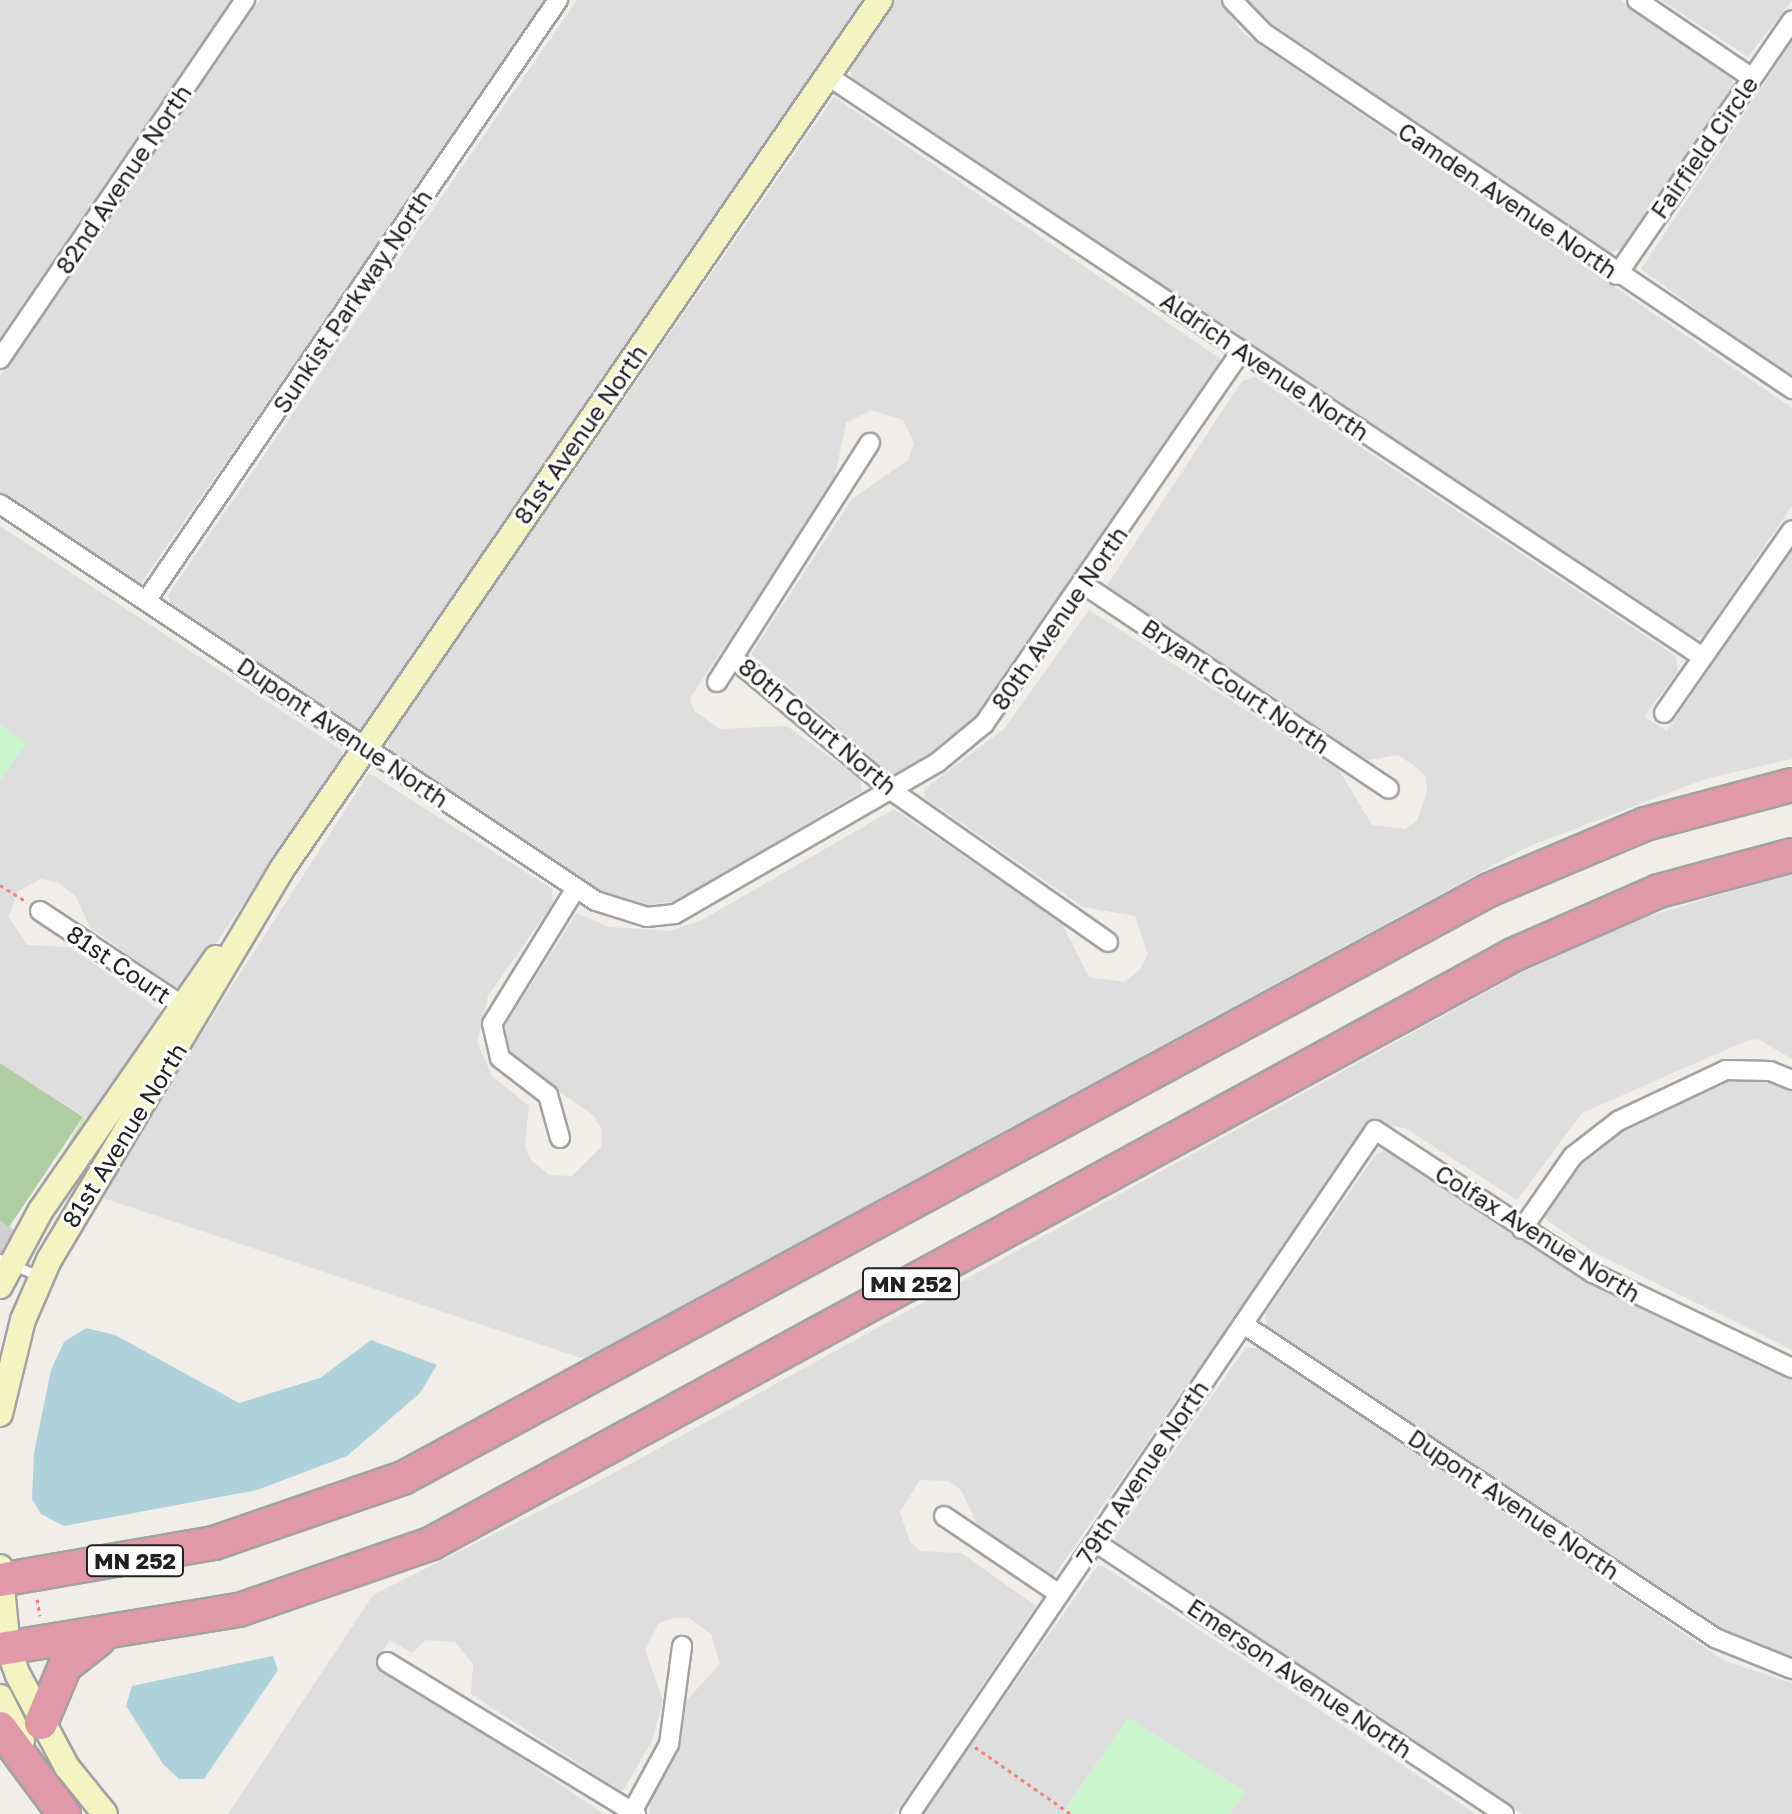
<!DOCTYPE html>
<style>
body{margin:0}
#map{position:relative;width:1792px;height:1814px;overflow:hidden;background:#f1eee9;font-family:"Golos Text",sans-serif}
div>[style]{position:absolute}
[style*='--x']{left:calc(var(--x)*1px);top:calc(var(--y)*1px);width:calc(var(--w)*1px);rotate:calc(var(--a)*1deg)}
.residential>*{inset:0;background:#dfdede}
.religious>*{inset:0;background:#cfcfcf}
.grass>*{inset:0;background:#cee5b4;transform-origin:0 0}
.forest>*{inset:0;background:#b0cca2}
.park>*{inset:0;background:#cbf5cd}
.water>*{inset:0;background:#aed1da}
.path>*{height:3px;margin-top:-1.5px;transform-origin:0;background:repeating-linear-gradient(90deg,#ee847d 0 4px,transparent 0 8px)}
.roads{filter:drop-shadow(2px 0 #a2a2a2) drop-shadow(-2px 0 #a2a2a2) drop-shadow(0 2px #a2a2a2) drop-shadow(0 -2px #a2a2a2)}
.lane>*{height:9px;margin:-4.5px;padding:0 4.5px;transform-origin:4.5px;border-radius:4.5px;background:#fff}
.street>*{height:18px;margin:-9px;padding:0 9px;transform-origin:9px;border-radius:9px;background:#fff}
.secondary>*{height:24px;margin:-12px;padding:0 12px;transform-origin:12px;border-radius:12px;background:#f4f4c3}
.highway>*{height:32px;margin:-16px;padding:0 16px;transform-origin:16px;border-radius:16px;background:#e099a9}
span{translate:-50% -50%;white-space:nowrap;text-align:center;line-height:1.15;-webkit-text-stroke:6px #fff;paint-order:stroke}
.shield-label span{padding:2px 6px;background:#fff;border:2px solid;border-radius:6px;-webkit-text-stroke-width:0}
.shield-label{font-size:22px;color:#212121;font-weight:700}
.street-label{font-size:24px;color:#212121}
</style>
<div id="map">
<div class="residential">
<i style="clip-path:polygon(0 0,232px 0,0 337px)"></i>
<i style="clip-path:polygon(260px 0,549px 0,139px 586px,0 496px,0 376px)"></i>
<i style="clip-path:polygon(577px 0,868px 0,368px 726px,354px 731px,172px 610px,168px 595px)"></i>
<i style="clip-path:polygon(897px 0,1219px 0,1244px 34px,1792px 408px,1792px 506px,1704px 635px,1691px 640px,855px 82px,849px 69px)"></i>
<i style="clip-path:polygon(1249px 0,1620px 0,1730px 75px,1734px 87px,1624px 249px,1608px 253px,1264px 18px)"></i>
<i style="clip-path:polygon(1661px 0,1792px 0,1748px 57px)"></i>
<i style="clip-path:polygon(1792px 42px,1792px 379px,1641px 269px)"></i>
<i style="clip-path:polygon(834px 97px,1224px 361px,969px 730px,894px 777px,751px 654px,852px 499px,908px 460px,914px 443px,903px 420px,871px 410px,846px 423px,833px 485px,690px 698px,694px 711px,720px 729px,787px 726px,860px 779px,862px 791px,676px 901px,643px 906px,608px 896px,390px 753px,388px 739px)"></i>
<i style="clip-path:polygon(1255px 377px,1676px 656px,1678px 671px,1644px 717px,1667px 731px,1792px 548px,1792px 759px,1705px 779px,1525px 848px,584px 1359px,97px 1196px,369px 773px,552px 889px,553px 903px,488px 996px,477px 1042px,492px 1076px,529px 1106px,525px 1147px,532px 1161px,549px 1175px,572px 1176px,601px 1147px,602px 1130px,593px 1115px,517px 1063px,500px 1033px,577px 913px,609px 927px,670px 931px,702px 920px,894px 809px,1061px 922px,1089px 977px,1125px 982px,1140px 969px,1148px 954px,1135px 916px,1083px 907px,925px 798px,924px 789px,1004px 729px,1089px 610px,1339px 770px,1372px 825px,1405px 829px,1417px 821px,1427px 792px,1426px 777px,1413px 765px,1398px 755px,1369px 760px,1355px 753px,1106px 587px,1242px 381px)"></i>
<i style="clip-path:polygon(0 526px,341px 750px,343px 759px,186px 987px,175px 987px,90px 928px,76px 897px,59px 883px,41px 879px,18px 891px,9px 917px,27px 945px,70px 947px,164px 1013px,94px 1123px,0 1063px,0 780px,25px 743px,0 725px)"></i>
<i style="clip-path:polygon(1792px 873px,1792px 1059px,1758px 1039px,1746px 1041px,1582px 1113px,1517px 1200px,1405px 1128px,1379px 1124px,1363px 1132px,1053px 1577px,982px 1534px,961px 1490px,948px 1481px,920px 1480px,900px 1512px,910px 1542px,920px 1551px,961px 1553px,1036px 1606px,895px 1814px,650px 1814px,649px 1799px,676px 1747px,683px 1704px,720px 1664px,711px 1634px,689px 1618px,673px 1618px,659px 1623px,645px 1650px,663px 1701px,651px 1743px,622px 1792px,471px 1694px,473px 1664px,455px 1642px,426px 1640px,412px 1653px,390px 1640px,376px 1661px,604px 1814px,228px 1814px,373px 1595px,601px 1480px,1523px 972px,1633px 921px)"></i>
<i style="clip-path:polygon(1735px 1071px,1792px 1087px,1792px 1350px,1593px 1252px,1541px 1216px,1588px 1143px)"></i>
<i style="clip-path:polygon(1391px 1148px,1792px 1376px,1792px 1657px,1716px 1630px,1267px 1331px,1265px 1314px,1376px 1154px)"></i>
<i style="clip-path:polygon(1245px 1348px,1259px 1348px,1725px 1661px,1792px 1683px,1792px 1814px,1522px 1814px,1118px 1547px,1115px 1537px)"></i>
<i style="clip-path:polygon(1098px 1565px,1103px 1566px,1476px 1814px,1230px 1814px,1245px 1792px,1128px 1718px,1062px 1814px,922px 1814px)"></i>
</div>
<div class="religious">
<i style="clip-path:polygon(0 1221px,20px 1233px,0 1273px)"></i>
</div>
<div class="grass">
<i style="left:83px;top:1117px;width:13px;height:133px;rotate:29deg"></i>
</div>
<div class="forest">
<i style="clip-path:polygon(0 1063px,83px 1117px,9px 1227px,0 1221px)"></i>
</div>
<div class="park">
<i style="clip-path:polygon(0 725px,26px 743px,0 780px)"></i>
<i style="clip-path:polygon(1128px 1718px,1246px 1792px,1230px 1814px,1062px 1814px)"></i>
</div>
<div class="water">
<i style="clip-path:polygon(86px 1328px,115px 1335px,239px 1403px,320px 1378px,371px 1340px,437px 1365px,420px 1393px,347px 1456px,257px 1490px,64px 1526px,41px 1514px,32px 1499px,34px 1453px,51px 1370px,64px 1342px)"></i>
<i style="clip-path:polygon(273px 1656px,278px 1670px,204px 1779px,179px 1779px,163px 1764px,126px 1706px,132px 1686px)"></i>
</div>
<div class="path">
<i style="--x:0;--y:885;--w:32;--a:32"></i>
<i style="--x:37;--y:1599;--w:17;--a:80"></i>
<i style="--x:975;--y:1747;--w:117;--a:34.9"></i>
</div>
<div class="roads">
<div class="lane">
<i style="--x:0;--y:1259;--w:45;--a:23.7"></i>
</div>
<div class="street">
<i style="--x:1232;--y:0;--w:46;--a:45.9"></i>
<i style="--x:1264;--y:33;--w:637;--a:33.99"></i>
<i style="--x:1637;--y:0;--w:139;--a:34.1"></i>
<i style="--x:828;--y:76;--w:1048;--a:33.6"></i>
<i style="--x:1617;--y:275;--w:309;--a:-55.5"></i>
<i style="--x:0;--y:359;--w:435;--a:-55.7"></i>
<i style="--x:0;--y:504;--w:716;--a:33.67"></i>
<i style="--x:596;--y:901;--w:53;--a:17.4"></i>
<i style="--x:647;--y:917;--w:28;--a:-6"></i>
<i style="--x:675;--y:914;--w:304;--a:-30"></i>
<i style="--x:938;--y:762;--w:60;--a:-39.6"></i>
<i style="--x:984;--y:724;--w:453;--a:-55.4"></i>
<i style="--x:1083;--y:584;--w:368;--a:33.8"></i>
<i style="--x:146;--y:601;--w:729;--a:-55.57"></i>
<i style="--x:733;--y:658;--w:206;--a:39.9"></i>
<i style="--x:891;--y:790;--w:265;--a:35"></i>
<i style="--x:717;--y:682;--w:284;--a:-57.4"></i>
<i style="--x:1664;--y:713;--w:223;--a:-55"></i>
<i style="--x:40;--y:911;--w:182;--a:33.6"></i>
<i style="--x:560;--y:1138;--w:45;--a:-105.6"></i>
<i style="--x:548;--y:1095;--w:61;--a:-142.4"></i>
<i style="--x:500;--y:1058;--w:35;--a:-103"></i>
<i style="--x:492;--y:1024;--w:160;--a:-58.3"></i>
<i style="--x:1522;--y:1229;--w:89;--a:-55.1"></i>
<i style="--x:1573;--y:1156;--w:57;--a:-37.9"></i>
<i style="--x:1618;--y:1121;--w:119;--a:-25.3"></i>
<i style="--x:1726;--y:1070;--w:44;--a:1.3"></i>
<i style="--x:1770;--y:1071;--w:24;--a:22"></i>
<i style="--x:1243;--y:1324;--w:567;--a:33.63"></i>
<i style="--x:1715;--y:1638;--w:83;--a:21.9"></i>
<i style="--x:944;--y:1516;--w:139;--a:34.1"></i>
<i style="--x:1095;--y:1542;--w:491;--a:33.6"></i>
<i style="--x:387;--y:1662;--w:292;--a:31.4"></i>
<i style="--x:631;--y:1814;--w:80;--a:-61.5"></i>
<i style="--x:669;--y:1744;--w:99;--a:-82.4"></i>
<i style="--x:910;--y:1814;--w:827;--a:-55.79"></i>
<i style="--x:1375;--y:1130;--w:261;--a:33.3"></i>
<i style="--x:1593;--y:1273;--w:221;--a:25.5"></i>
</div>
<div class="secondary">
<i style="--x:0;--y:1286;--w:86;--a:-61.7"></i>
<i style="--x:41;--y:1210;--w:307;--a:-55.2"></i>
<i style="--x:0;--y:1414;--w:97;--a:-76.3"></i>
<i style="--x:23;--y:1320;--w:65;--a:-66.6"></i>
<i style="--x:49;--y:1260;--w:455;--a:-59.2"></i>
<i style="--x:282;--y:869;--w:1055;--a:-55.47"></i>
<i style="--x:0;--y:1567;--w:81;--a:84.4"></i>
<i style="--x:8;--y:1648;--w:29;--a:70"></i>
<i style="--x:18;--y:1675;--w:104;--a:62"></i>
<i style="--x:67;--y:1767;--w:60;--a:51"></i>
<i style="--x:0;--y:1697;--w:49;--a:63.4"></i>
</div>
<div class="highway">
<i style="--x:0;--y:1580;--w:217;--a:-9.8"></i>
<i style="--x:214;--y:1543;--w:200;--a:-19"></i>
<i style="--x:403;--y:1478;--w:1235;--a:-28.43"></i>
<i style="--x:1489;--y:890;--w:169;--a:-22.9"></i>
<i style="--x:1645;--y:824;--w:152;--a:-14.9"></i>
<i style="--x:0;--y:1649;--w:242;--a:-9.3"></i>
<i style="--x:239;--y:1610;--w:204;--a:-19.1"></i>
<i style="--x:432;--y:1543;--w:1231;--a:-28.54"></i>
<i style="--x:1513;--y:955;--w:159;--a:-23.7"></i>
<i style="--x:1659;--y:891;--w:138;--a:-15.1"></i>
<i style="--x:41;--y:1723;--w:62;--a:-67.2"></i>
<i style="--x:65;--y:1666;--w:42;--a:-38.2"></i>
<i style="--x:0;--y:1728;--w:107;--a:53.3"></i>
</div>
</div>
<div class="shield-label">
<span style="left:911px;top:1284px">MN 252</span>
<span style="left:135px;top:1561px">MN 252</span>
</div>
<div class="street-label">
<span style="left:1704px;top:147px;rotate:-55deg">Fairfield Circle</span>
<span style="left:123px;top:179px;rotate:-56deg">82nd Avenue North</span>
<span style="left:1508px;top:200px;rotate:34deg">Camden Avenue North</span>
<span style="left:352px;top:301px;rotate:-56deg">Sunkist Parkway North</span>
<span style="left:1265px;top:366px;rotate:34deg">Aldrich Avenue North</span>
<span style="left:580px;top:434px;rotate:-55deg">81st Avenue North</span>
<span style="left:1059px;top:618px;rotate:-55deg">80th Avenue North</span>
<span style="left:1236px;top:686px;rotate:34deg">Bryant Court North</span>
<span style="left:818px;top:726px;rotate:40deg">80th Court North</span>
<span style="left:343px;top:732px;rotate:34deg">Dupont Avenue North</span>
<span style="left:119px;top:964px;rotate:34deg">81st Court</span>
<span style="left:124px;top:1135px;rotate:-58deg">81st Avenue North</span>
<span style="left:1538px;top:1233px;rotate:32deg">Colfax Avenue North</span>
<span style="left:1142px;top:1472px;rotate:-56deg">79th Avenue North</span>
<span style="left:1514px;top:1504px;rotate:34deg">Dupont Avenue North</span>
<span style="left:1300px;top:1678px;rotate:34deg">Emerson Avenue North</span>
</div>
</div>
